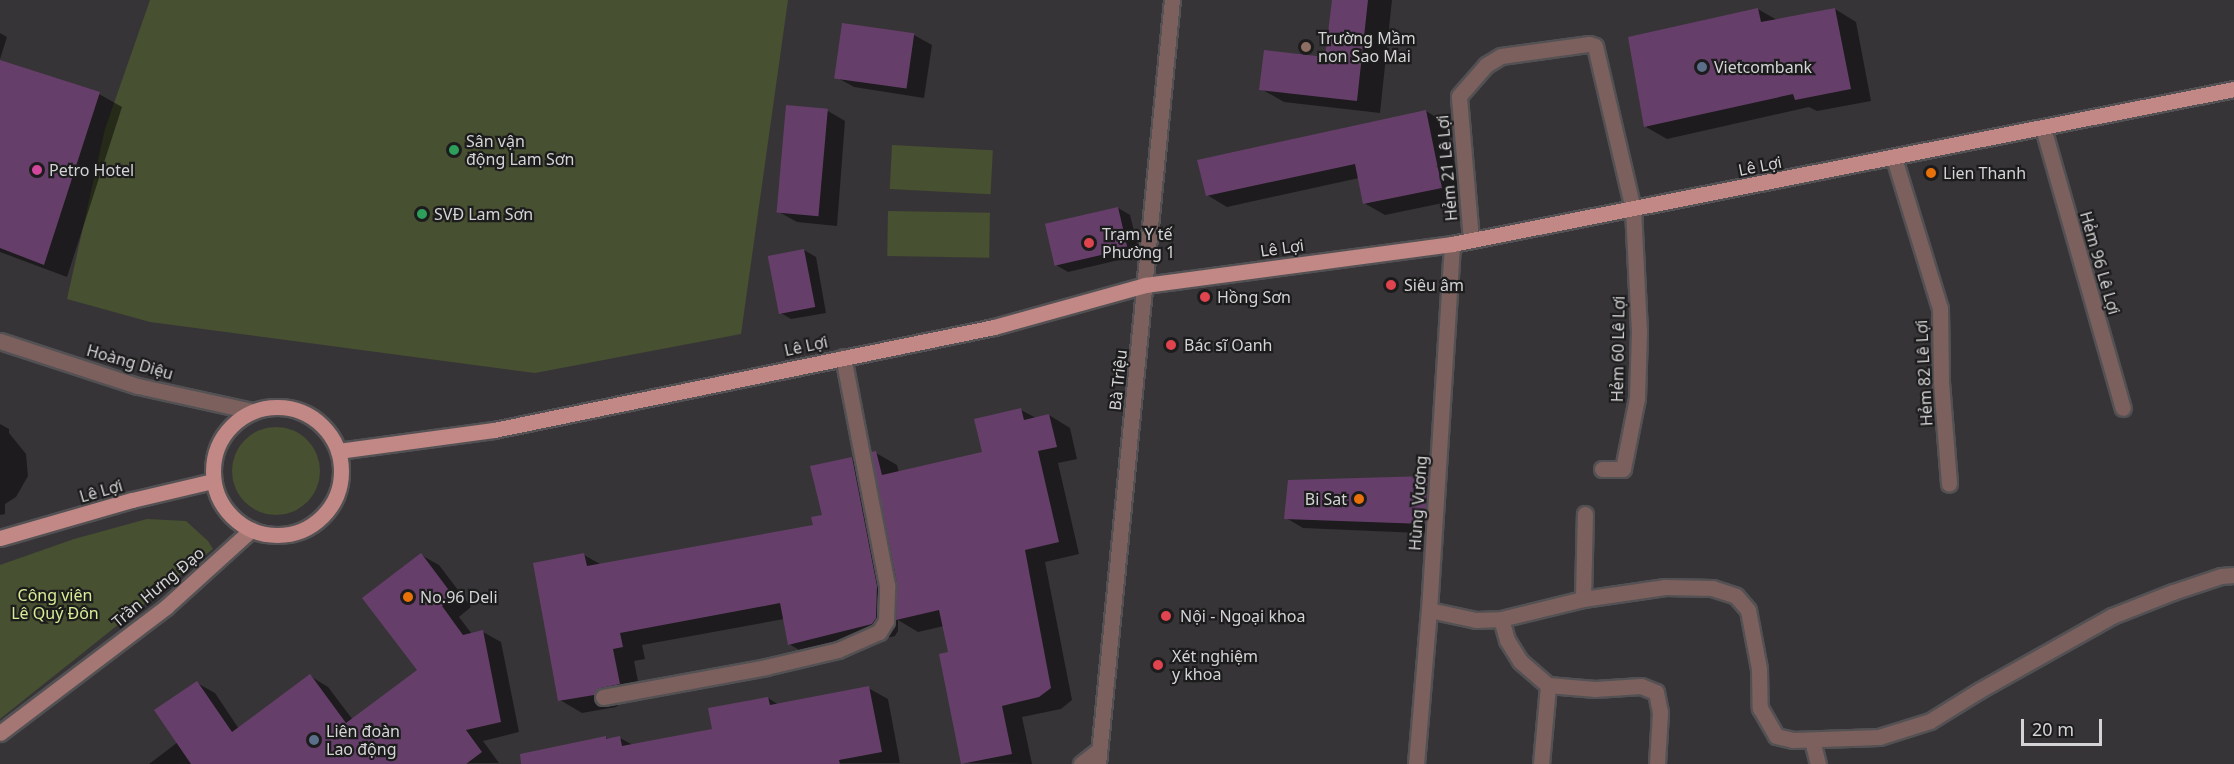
<!DOCTYPE html>
<meta charset="utf-8">
<style>
body{margin:0}
#map{position:relative;width:2234px;height:764px;overflow:hidden;background:#373437;font-family:"Noto Sans",sans-serif}
div>[style]{position:absolute}
[style*='--x']{left:calc(var(--x)*1px);top:calc(var(--y)*1px);width:calc(var(--w)*1px);rotate:calc(var(--a)*1deg)}
.green>*{inset:0;background:#475030;transform-origin:0 0}
.round{border-radius:50%}
.shadow>*{inset:0;background:#0007}
.building>*{inset:0;background:#653f6a;transform-origin:0 0}
.roads{filter:drop-shadow(2px 0 #535153) drop-shadow(-2px 0 #535153) drop-shadow(0 2px #535153) drop-shadow(0 -2px #535153)}
.lane>*{height:15px;margin:-7.5px;padding:0 7.5px;transform-origin:7.5px;border-radius:7.5px;background:#7c605e}
.street>*{height:15px;margin:-7.5px;padding:0 7.5px;transform-origin:7.5px;border-radius:7.5px;background:#7c605e}
.secondary>*{height:15px;margin:-7.5px;padding:0 7.5px;transform-origin:7.5px;border-radius:7.5px;background:#a47774}
.primary>*{height:15px;margin:-7.5px;padding:0 7.5px;transform-origin:7.5px;border-radius:7.5px;background:#c28885}
.primary>.ring{margin:-7.5px;padding:0;box-sizing:content-box;background:none;border:15px solid #c28885;border-radius:50%}
.dots>*{width:16px;height:16px;translate:-50% -50%;box-sizing:border-box;border:3px solid #1d1c1d;border-radius:50%}
span{translate:-50% -50%;white-space:nowrap;text-align:center;line-height:1.15;-webkit-text-stroke:4.5px #1d1c1d;paint-order:stroke}
.poi-label{font-size:16px;color:#d4d3d5}
.left{translate:0 -50%;text-align:left}
.right{translate:-100% -50%;text-align:right}
.street-label{font-size:16px;color:#d4d3d5}
.park-label{font-size:16px;color:#d7ed96}
.scale{position:absolute;left:2021px;top:719px;width:81px;height:27px;box-sizing:border-box;border:3px solid #d4d3d5;border-top:0;padding-left:8px;font-size:18px;line-height:21px;white-space:nowrap;color:#d4d3d5;-webkit-text-stroke:4px #1d1c1d;paint-order:stroke}
</style>
<div id="map">
<div class="green">
<i style="clip-path:polygon(150px 0,788px 0,741px 334px,535px 373px,150px 322px,67px 299px,105px 129px)"></i>
<i style="left:892px;top:145px;width:101px;height:44px;rotate:3deg"></i>
<i style="left:888px;top:211px;width:102px;height:45px;rotate:1deg"></i>
<i class="round" style="left:232px;top:427px;width:88px;height:88px"></i>
<i style="clip-path:polygon(147px 519px,186px 521px,208px 541px,213px 549px,0 719px,0 565px,74px 539px)"></i>
</div>
<div class="shadow">
<i style="clip-path:polygon(1333px 0,1392px 0,1380px 113px,1284px 102px,1261px 89px,1326px 59px)"></i>
<i style="clip-path:polygon(1758px 9px,1777px 20px,1835px 9px,1856px 22px,1871px 101px,1817px 111px,1809px 107px,1667px 139px,1646px 127px)"></i>
<i style="clip-path:polygon(843px 24px,914px 35px,932px 45px,924px 98px,854px 87px,836px 77px)"></i>
<i style="clip-path:polygon(0 33px,7px 37px,0 59px)"></i>
<i style="clip-path:polygon(0 62px,99px 94px,122px 107px,67px 277px,0 252px)"></i>
<i style="clip-path:polygon(828px 111px,845px 121px,837px 226px,797px 222px,779px 212px)"></i>
<i style="clip-path:polygon(1426px 111px,1446px 123px,1462px 199px,1385px 215px,1364px 203px,1359px 178px,1227px 207px,1207px 195px)"></i>
<i style="clip-path:polygon(1118px 208px,1130px 215px,1140px 255px,1068px 272px,1056px 265px)"></i>
<i style="clip-path:polygon(804px 250px,816px 257px,826px 313px,791px 319px,779px 312px)"></i>
<i style="clip-path:polygon(1021px 410px,1036px 418px,1049px 415px,1070px 428px,1077px 459px,1058px 463px,1079px 554px,1045px 562px,1072px 700px,1061px 709px,1022px 717px,1032px 764px,963px 763px,950px 653px,944px 626px,918px 632px,898px 620px,898px 631px,895px 636px,811px 657px,789px 644px,784px 619px,642px 645px,645px 659px,634px 661px,641px 696px,623px 700px,616px 707px,582px 713px,560px 700px,584px 555px,602px 565px,814px 526px,824px 516px,852px 458px,877px 472px,876px 453px,897px 465px,899px 473px,983px 453px)"></i>
<i style="clip-path:polygon(0 424px,9px 429px,9px 433px,26px 454px,28px 476px,16px 497px,5px 504px,5px 514px,0 515px)"></i>
<i style="clip-path:polygon(1427px 478px,1445px 488px,1442px 534px,1303px 528px,1286px 518px)"></i>
<i style="clip-path:polygon(421px 555px,439px 565px,471px 607px,459px 617px,472px 634px,483px 632px,501px 642px,519px 732px,483px 741px,499px 763px,149px 764px,178px 742px,197px 683px,215px 693px,239px 729px,310px 676px,328px 687px,353px 720px,420px 671px)"></i>
<i style="clip-path:polygon(868px 688px,888px 699px,900px 763px,557px 764px,606px 738px,609px 740px,620px 738px,633px 745px,714px 730px,768px 698px,779px 705px)"></i>
</div>
<div class="building">
<i style="clip-path:polygon(1332px 0,1368px 0,1357px 101px,1259px 90px,1264px 50px,1325px 57px)"></i>
<i style="clip-path:polygon(1758px 8px,1761px 22px,1835px 8px,1851px 89px,1795px 100px,1793px 94px,1644px 127px,1628px 37px)"></i>
<i style="left:842px;top:23px;width:73px;height:56px;rotate:8deg"></i>
<i style="clip-path:polygon(0 60px,100px 92px,44px 265px,0 248px)"></i>
<i style="left:786px;top:105px;width:42px;height:108px;rotate:5deg"></i>
<i style="clip-path:polygon(1426px 110px,1442px 188px,1363px 204px,1355px 164px,1206px 196px,1197px 160px)"></i>
<i style="left:1118px;top:207px;width:43px;height:75px;rotate:77deg"></i>
<i style="left:804px;top:249px;width:59px;height:37px;rotate:79deg"></i>
<i style="clip-path:polygon(1021px 408px,1024px 420px,1049px 414px,1057px 447px,1038px 451px,1059px 542px,1025px 550px,1051px 688px,1039px 697px,1002px 706px,1012px 754px,961px 764px,939px 654px,948px 652px,939px 610px,896px 620px,897px 583px,871px 452px,876px 451px,882px 475px,982px 452px,974px 419px)"></i>
<i style="clip-path:polygon(852px 457px,877px 586px,876px 618px,872px 624px,788px 645px,780px 603px,620px 633px,623px 647px,613px 649px,620px 684px,601px 688px,594px 695px,558px 701px,533px 563px,584px 553px,587px 566px,813px 525px,811px 517px,822px 515px,810px 466px)"></i>
<i style="clip-path:polygon(1428px 476px,1425px 524px,1284px 519px,1288px 480px)"></i>
<i style="clip-path:polygon(421px 553px,454px 597px,442px 606px,463px 635px,483px 630px,501px 722px,466px 730px,482px 752px,466px 764px,191px 764px,154px 710px,197px 681px,232px 732px,310px 674px,346px 723px,417px 670px,362px 598px)"></i>
<i style="clip-path:polygon(869px 686px,882px 752px,839px 760px,840px 764px,521px 764px,520px 754px,606px 736px,606px 739px,620px 736px,622px 746px,712px 729px,708px 708px,768px 697px,770px 705px)"></i>
</div>
<div class="roads">
<div class="lane">
<i style="--x:2043;--y:128;--w:291;--a:74.1"></i>
<i style="--x:1894;--y:158;--w:157;--a:73"></i>
<i style="--x:1940;--y:308;--w:74;--a:89.2"></i>
<i style="--x:1941;--y:382;--w:102;--a:85.5"></i>
<i style="--x:1471;--y:240;--w:144;--a:-94.8"></i>
<i style="--x:1459;--y:96;--w:41;--a:-48.9"></i>
<i style="--x:1486;--y:65;--w:17;--a:-31"></i>
<i style="--x:1501;--y:56;--w:89;--a:-7.8"></i>
<i style="--x:1589;--y:44;--w:6;--a:18"></i>
<i style="--x:1595;--y:46;--w:167;--a:76.9"></i>
<i style="--x:1633;--y:209;--w:122;--a:87.2"></i>
<i style="--x:1639;--y:331;--w:67;--a:91.7"></i>
<i style="--x:1637;--y:398;--w:72;--a:101.2"></i>
<i style="--x:1623;--y:469;--w:21;--a:180"></i>
<i style="--x:1583;--y:599;--w:85;--a:-88.7"></i>
<i style="--x:1812;--y:740;--w:25;--a:76"></i>
</div>
<div class="street">
<i style="--x:0;--y:341;--w:145;--a:18.1"></i>
<i style="--x:138;--y:386;--w:117;--a:12.4"></i>
<i style="--x:1429;--y:610;--w:48;--a:12"></i>
<i style="--x:1476;--y:620;--w:25;--a:-2"></i>
<i style="--x:1501;--y:619;--w:84;--a:-13.7"></i>
<i style="--x:1583;--y:599;--w:83;--a:-8.3"></i>
<i style="--x:1665;--y:587;--w:47;--a:1.2"></i>
<i style="--x:1712;--y:588;--w:25;--a:18"></i>
<i style="--x:1736;--y:596;--w:18;--a:49"></i>
<i style="--x:1748;--y:610;--w:60;--a:79.4"></i>
<i style="--x:1759;--y:669;--w:39;--a:89"></i>
<i style="--x:1760;--y:708;--w:32;--a:60"></i>
<i style="--x:1776;--y:736;--w:17;--a:13"></i>
<i style="--x:1793;--y:740;--w:86;--a:-2"></i>
<i style="--x:1879;--y:737;--w:53;--a:-17.4"></i>
<i style="--x:1930;--y:721;--w:59;--a:-31.8"></i>
<i style="--x:1980;--y:690;--w:151;--a:-29.3"></i>
<i style="--x:2112;--y:616;--w:66;--a:-21.5"></i>
<i style="--x:2173;--y:592;--w:51;--a:-18.4"></i>
<i style="--x:2221;--y:576;--w:13;--a:-4"></i>
<i style="--x:1501;--y:619;--w:22;--a:74"></i>
<i style="--x:1507;--y:640;--w:25;--a:58"></i>
<i style="--x:1520;--y:661;--w:37;--a:41"></i>
<i style="--x:1548;--y:685;--w:47;--a:4.9"></i>
<i style="--x:1595;--y:689;--w:46;--a:-3.7"></i>
<i style="--x:1641;--y:686;--w:16;--a:22"></i>
<i style="--x:1656;--y:692;--w:20;--a:79"></i>
<i style="--x:1660;--y:712;--w:52;--a:93.3"></i>
<i style="--x:603;--y:697;--w:166;--a:-10.4"></i>
<i style="--x:766;--y:667;--w:74;--a:-13.3"></i>
<i style="--x:838;--y:650;--w:45;--a:-23.7"></i>
<i style="--x:879;--y:632;--w:13;--a:-58"></i>
<i style="--x:886;--y:621;--w:36;--a:-88"></i>
<i style="--x:887;--y:585;--w:232;--a:-100.9"></i>
<i style="--x:1081;--y:764;--w:23;--a:-38"></i>
<i style="--x:1098;--y:764;--w:768;--a:-84.47"></i>
<i style="--x:1416;--y:764;--w:155;--a:-85.2"></i>
<i style="--x:1429;--y:610;--w:367;--a:-86.4"></i>
<i style="--x:1541;--y:764;--w:79;--a:-84.9"></i>
</div>
<div class="secondary">
<i style="--x:0;--y:733;--w:208;--a:-37.2"></i>
<i style="--x:166;--y:607;--w:115;--a:-42.2"></i>
</div>
<div class="primary">
<i class="ring" style="left:213px;top:407px;width:113px;height:113px"></i>
<i style="--x:338;--y:451;--w:157;--a:-7.7"></i>
<i style="--x:494;--y:430;--w:510;--a:-11.64"></i>
<i style="--x:994;--y:327;--w:157;--a:-15.5"></i>
<i style="--x:1145;--y:285;--w:310;--a:-7.6"></i>
<i style="--x:1452;--y:244;--w:797;--a:-11.21"></i>
<i style="--x:0;--y:538;--w:137;--a:-16.1"></i>
<i style="--x:132;--y:500;--w:83;--a:-13.2"></i>
</div>
</div>
<div class="dots">
<i style="left:1306px;top:47px;background:#8d6e63"></i>
<i style="left:1702px;top:67px;background:#5c6f8a"></i>
<i style="left:454px;top:150px;background:#2e9e5b"></i>
<i style="left:37px;top:170px;background:#d1479c"></i>
<i style="left:1931px;top:173px;background:#e8710a"></i>
<i style="left:422px;top:214px;background:#2e9e5b"></i>
<i style="left:1089px;top:243px;background:#e0444e"></i>
<i style="left:1391px;top:285px;background:#e0444e"></i>
<i style="left:1205px;top:297px;background:#e0444e"></i>
<i style="left:1171px;top:345px;background:#e0444e"></i>
<i style="left:1359px;top:499px;background:#e8710a"></i>
<i style="left:408px;top:597px;background:#e8710a"></i>
<i style="left:1166px;top:616px;background:#e0444e"></i>
<i style="left:1158px;top:665px;background:#e0444e"></i>
<i style="left:314px;top:740px;background:#5c6f8a"></i>
</div>
<div class="poi-label">
<span class="left" style="left:1318px;top:47px">Trường Mầm<br>non Sao Mai</span>
<span class="left" style="left:1714px;top:67px">Vietcombank</span>
<span class="left" style="left:466px;top:150px">Sân vận<br>động Lam Sơn</span>
<span class="left" style="left:49px;top:170px">Petro Hotel</span>
<span class="left" style="left:1943px;top:173px">Lien Thanh</span>
<span class="left" style="left:434px;top:214px">SVĐ Lam Sơn</span>
<span class="left" style="left:1102px;top:243px">Trạm Y tế<br>Phường 1</span>
<span class="left" style="left:1404px;top:285px">Siêu âm</span>
<span class="left" style="left:1217px;top:297px">Hồng Sơn</span>
<span class="left" style="left:1184px;top:345px">Bác sĩ Oanh</span>
<span class="right" style="left:1347px;top:499px">Bi Sat</span>
<span class="left" style="left:420px;top:597px">No.96 Deli</span>
<span class="left" style="left:1180px;top:616px">Nội - Ngoại khoa</span>
<span class="left" style="left:1172px;top:665px">Xét nghiệm<br>y khoa</span>
<span class="left" style="left:326px;top:740px">Liên đoàn<br>Lao động</span>
</div>
<div class="street-label">
<span style="left:1760px;top:166px;rotate:-11deg">Lê Lợi</span>
<span style="left:1447px;top:168px;rotate:-95deg">Hẻm 21 Lê Lợi</span>
<span style="left:1282px;top:248px;rotate:-8deg">Lê Lợi</span>
<span style="left:2100px;top:263px;rotate:74deg">Hẻm 96 Lê Lợi</span>
<span style="left:806px;top:346px;rotate:-12deg">Lê Lợi</span>
<span style="left:1618px;top:349px;rotate:-89deg">Hẻm 60 Lê Lợi</span>
<span style="left:130px;top:362px;rotate:16deg">Hoàng Diệu</span>
<span style="left:1924px;top:373px;rotate:-93deg">Hẻm 82 Lê Lợi</span>
<span style="left:1118px;top:380px;rotate:-84deg">Bà Triệu</span>
<span style="left:101px;top:491px;rotate:-16deg">Lê Lợi</span>
<span style="left:1418px;top:503px;rotate:-86deg">Hùng Vương</span>
<span style="left:158px;top:587px;rotate:-40deg">Trần Hưng Đạo</span>
</div>
<div class="park-label">
<span style="left:55px;top:604px">Công viên<br>Lê Quý Đôn</span>
</div>
<div class="scale">20 m</div>
</div>
